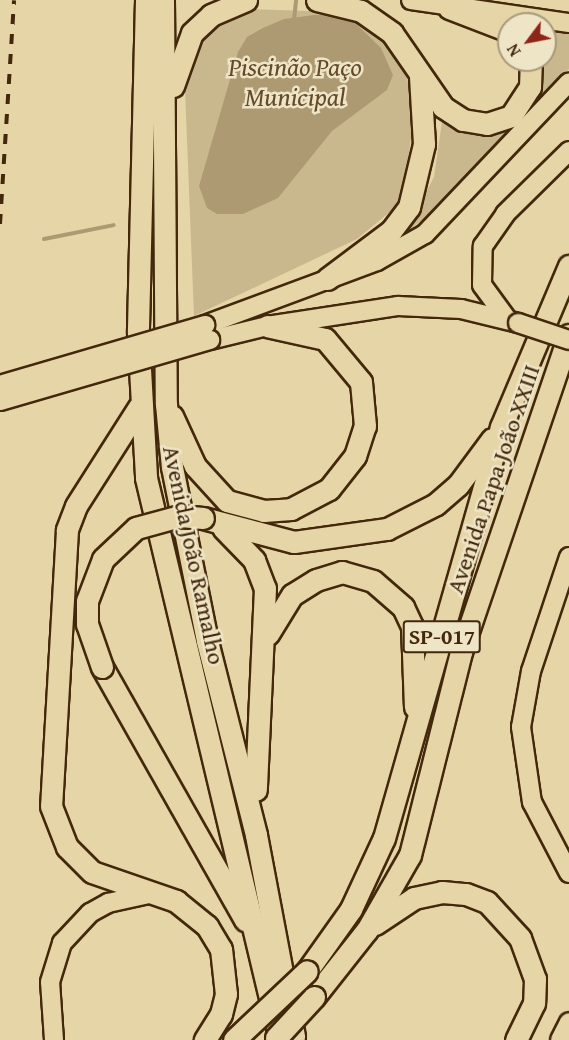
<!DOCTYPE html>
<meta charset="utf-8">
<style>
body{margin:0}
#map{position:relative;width:569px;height:1040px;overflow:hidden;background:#e5d5a7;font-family:"Gentium Book Plus",serif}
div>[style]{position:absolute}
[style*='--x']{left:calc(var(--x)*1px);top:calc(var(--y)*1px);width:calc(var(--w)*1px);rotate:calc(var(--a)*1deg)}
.green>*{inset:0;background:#c9b88d}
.water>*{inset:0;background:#ae9a72}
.stream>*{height:4px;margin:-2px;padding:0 2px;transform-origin:2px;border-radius:2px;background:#ae9a72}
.roads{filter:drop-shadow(2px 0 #43280c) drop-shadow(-2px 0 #43280c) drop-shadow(0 2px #43280c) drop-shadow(0 -2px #43280c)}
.major>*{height:18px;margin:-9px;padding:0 9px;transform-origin:9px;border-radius:9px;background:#e5d5a7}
.highway>*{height:21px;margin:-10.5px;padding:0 10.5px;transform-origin:10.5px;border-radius:10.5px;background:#e5d5a7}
.rail>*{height:4px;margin-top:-2px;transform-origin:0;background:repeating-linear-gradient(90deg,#43280c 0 10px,transparent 0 20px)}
.bridges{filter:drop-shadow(2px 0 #43280c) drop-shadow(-2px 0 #43280c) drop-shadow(0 2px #43280c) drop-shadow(0 -2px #43280c)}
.major-bridge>*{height:18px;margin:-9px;padding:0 9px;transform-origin:9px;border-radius:9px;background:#e5d5a7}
.highway-bridge>*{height:21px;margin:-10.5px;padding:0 10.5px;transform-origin:10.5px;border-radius:10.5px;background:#e5d5a7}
span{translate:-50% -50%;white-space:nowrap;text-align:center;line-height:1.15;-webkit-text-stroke:5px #eee4c6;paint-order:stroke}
.shield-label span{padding:2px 4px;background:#eee4c6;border:2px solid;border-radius:4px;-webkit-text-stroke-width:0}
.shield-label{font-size:22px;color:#43280c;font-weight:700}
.street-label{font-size:24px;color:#43280c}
.water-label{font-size:26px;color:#634a2b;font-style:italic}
.north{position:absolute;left:497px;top:12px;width:60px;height:60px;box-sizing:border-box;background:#eee4c6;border:2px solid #aa997c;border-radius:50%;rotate:238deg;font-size:16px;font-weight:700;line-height:24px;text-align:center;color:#43280c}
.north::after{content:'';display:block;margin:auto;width:21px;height:27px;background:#8f2418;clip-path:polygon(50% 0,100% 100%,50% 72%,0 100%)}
</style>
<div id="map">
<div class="green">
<i style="clip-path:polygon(247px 9px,342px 12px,401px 54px,415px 110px,402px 202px,357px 239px,194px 316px,185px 89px,198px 46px,218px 24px)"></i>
<i style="clip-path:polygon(545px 31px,569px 33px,569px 69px,426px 217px,405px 233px,434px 177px,443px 115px,516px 119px,541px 90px)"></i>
</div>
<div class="water">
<i style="clip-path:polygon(314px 15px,347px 15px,381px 48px,393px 75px,387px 90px,332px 131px,278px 198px,243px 214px,217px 214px,207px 208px,199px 186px,238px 52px,247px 37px,263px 28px,284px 19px)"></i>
</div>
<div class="stream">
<i style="--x:294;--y:20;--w:20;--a:-84"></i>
<i style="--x:44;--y:239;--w:71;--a:-11.3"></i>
</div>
<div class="roads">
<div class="major">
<i style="--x:411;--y:0;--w:160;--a:8.3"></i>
<i style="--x:507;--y:319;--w:42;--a:-126.3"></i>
<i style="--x:482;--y:285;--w:39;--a:-89"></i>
<i style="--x:483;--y:246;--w:39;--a:-55"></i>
<i style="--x:505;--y:214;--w:90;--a:-44.5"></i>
<i style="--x:205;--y:325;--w:184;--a:-20.4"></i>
<i style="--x:377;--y:261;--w:55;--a:-29.4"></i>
<i style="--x:425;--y:234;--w:209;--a:-46.5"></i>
<i style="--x:210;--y:340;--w:59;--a:-13.8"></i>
<i style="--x:267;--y:326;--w:133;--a:-8.7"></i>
<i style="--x:398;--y:306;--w:63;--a:2.7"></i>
<i style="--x:461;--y:309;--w:59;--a:13.8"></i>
<i style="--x:569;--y:557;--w:120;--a:108.4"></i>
<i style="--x:531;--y:671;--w:57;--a:100.1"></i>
<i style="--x:521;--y:727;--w:76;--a:81.7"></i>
<i style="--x:532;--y:802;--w:80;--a:62.5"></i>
<i style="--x:54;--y:1040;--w:58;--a:-93.9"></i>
<i style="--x:50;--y:982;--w:41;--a:-72.9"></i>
<i style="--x:62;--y:943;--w:41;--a:-47"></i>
<i style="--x:90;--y:913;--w:21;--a:-29"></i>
<i style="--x:108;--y:903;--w:42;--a:-12.4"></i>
<i style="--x:560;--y:1040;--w:20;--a:-63"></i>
</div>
<div class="highway">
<i style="--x:146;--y:0;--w:333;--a:91.4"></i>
<i style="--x:138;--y:333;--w:145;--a:86.8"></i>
<i style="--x:146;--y:478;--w:578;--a:76.59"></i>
<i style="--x:163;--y:0;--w:404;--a:89.6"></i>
<i style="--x:166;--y:404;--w:63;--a:84.6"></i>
<i style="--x:172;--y:467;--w:177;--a:78.6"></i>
<i style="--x:207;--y:641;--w:200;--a:75.8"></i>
<i style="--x:256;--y:835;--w:205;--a:79.3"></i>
<i style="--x:317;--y:0;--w:45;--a:14"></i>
<i style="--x:361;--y:11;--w:38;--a:35"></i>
<i style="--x:392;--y:33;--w:90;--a:55.4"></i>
<i style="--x:443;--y:107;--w:24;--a:33"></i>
<i style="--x:463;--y:120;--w:24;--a:9"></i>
<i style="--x:487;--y:124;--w:25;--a:-18"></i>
<i style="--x:511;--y:116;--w:35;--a:-57"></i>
<i style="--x:530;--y:87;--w:27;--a:-88"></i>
<i style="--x:449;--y:8;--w:64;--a:21"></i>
<i style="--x:173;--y:86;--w:56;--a:-70.3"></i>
<i style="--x:192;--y:33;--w:26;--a:-43"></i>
<i style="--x:211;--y:15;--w:38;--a:-23"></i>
<i style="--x:327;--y:279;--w:80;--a:-36.9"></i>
<i style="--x:391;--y:231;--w:30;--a:-53"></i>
<i style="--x:409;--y:207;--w:65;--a:-76.6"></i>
<i style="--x:424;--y:144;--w:67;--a:-93.4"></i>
<i style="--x:139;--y:407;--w:117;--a:122.5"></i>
<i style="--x:76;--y:506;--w:26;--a:111"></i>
<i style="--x:67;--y:530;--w:276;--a:93.3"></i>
<i style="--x:51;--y:806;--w:44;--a:68.7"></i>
<i style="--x:67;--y:847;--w:35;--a:45"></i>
<i style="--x:92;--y:872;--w:89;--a:19"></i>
<i style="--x:176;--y:901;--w:40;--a:39"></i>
<i style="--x:207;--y:926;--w:27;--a:59"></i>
<i style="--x:221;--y:949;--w:45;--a:83.7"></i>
<i style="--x:226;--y:994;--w:21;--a:104"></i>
<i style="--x:221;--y:1014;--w:31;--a:122"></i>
<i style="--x:172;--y:416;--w:55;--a:65.3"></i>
<i style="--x:195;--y:466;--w:47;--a:47.6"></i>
<i style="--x:227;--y:501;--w:38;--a:15"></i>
<i style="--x:264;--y:511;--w:27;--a:-4"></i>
<i style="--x:291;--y:509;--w:43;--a:-27.8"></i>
<i style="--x:329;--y:489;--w:42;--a:-51.8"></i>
<i style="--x:355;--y:456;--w:32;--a:-72"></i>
<i style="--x:365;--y:426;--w:44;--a:-95.2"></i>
<i style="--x:361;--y:382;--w:56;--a:-129.9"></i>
<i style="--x:325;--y:339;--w:59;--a:-167.4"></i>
<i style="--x:203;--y:518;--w:94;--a:14.8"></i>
<i style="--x:294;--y:542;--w:94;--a:-8"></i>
<i style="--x:387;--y:529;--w:55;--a:-27"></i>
<i style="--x:436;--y:504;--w:29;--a:-41"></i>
<i style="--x:458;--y:485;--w:57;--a:-53.5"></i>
<i style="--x:223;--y:528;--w:45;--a:45.9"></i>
<i style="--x:254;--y:560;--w:30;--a:69"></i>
<i style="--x:265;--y:588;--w:202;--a:92.6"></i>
<i style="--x:268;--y:634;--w:46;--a:-58.4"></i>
<i style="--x:292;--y:595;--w:28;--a:-32"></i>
<i style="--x:316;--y:580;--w:27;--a:-17"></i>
<i style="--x:342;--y:572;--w:32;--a:16"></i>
<i style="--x:373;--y:581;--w:40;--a:41"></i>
<i style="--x:403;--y:607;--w:21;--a:65"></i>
<i style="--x:412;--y:626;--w:81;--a:87.9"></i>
<i style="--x:102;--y:667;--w:291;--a:60.5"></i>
<i style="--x:375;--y:924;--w:47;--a:-33.7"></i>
<i style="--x:414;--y:898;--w:29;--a:-12"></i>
<i style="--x:442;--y:892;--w:24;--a:5"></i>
<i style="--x:466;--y:894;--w:22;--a:21"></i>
<i style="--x:487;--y:902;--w:49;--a:47.5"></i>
<i style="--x:520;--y:938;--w:44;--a:69.9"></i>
<i style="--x:535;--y:979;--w:24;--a:92"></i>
<i style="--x:534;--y:1003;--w:41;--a:115.9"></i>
<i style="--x:307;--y:971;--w:76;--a:-54.6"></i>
<i style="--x:351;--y:909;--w:78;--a:-65.1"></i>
<i style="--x:384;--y:838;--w:427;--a:-74.1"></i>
<i style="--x:501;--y:427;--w:175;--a:-67.1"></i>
<i style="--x:314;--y:997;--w:85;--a:-51.7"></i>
<i style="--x:367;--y:930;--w:86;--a:-60.2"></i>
<i style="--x:410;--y:855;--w:209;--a:-75.9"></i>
<i style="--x:461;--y:652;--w:335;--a:-71.2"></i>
</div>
</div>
<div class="rail">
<i style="--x:0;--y:224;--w:224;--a:-86.4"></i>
</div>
<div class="bridges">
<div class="major-bridge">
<i style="--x:518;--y:323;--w:54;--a:18.4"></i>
<i style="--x:0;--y:385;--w:214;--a:-16.3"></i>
<i style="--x:0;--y:401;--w:219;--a:-16.2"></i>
</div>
<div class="highway-bridge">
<i style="--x:102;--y:667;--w:46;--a:-109.2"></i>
<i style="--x:87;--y:624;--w:23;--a:-90"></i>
<i style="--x:87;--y:601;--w:45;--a:-69.1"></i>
<i style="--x:103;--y:559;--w:45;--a:-43.2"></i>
<i style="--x:136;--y:528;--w:46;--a:-15.3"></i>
<i style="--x:180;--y:516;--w:23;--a:5"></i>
<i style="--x:276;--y:1038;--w:56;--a:-47.2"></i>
<i style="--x:234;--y:1040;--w:100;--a:-43.4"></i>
</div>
</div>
<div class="shield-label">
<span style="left:442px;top:637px">SP-017</span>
</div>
<div class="street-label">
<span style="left:493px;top:479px;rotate:-71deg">Avenida Papa João XXIII</span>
<span style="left:194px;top:555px;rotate:78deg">Avenida João Ramalho</span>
</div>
<div class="water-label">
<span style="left:295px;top:82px">Piscinão Paço<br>Municipal</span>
</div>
<div class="north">N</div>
</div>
